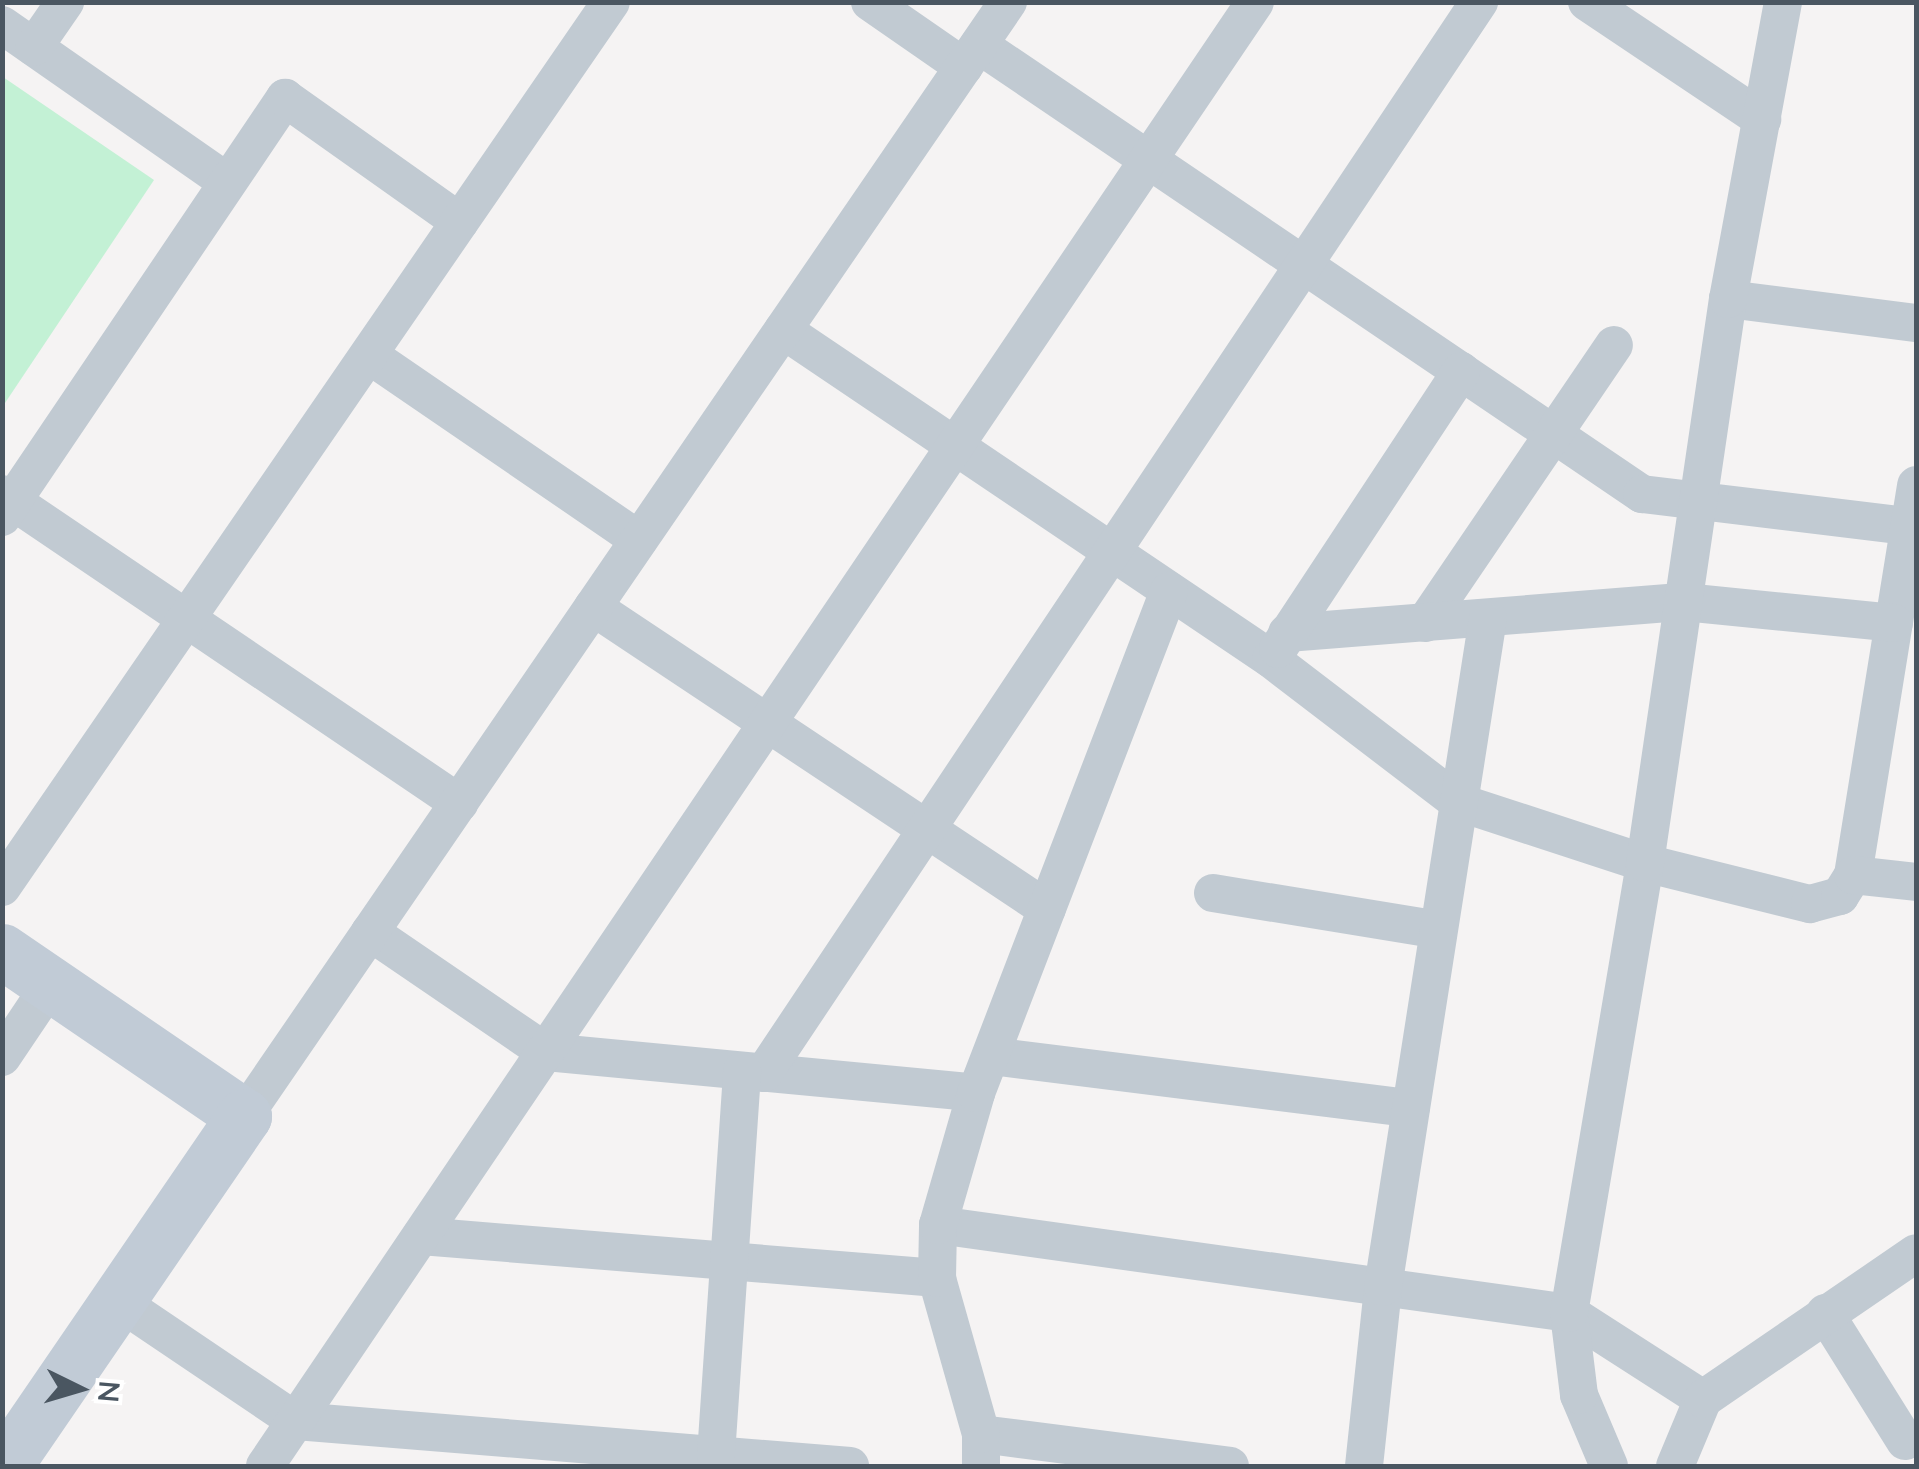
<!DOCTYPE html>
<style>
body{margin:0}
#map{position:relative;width:1919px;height:1469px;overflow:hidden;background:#f5f3f3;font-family:Lato,sans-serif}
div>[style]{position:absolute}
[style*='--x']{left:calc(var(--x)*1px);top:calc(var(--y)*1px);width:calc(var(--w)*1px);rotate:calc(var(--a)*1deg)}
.green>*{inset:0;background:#c3f1d5}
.street>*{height:38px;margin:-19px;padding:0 19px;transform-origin:19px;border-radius:19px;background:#c1cad2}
.secondary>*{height:55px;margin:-27.5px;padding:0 27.5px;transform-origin:27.5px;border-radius:27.5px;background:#c1cbd6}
span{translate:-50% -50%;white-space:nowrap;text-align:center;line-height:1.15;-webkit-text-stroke:9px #fff;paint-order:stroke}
.frame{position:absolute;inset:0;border:5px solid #4a5661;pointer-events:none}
.north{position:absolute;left:30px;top:1339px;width:100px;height:100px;-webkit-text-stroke:8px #fff;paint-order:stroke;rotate:95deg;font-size:28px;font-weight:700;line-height:40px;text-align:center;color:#4a5661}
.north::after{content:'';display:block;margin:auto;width:35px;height:45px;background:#4a5661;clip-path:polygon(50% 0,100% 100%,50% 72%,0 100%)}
</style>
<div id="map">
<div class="green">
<i style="clip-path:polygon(3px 77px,154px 180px,3px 406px)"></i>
</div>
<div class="street">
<i style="--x:870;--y:2;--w:114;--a:34.7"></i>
<i style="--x:1587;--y:2;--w:211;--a:33.8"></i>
<i style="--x:2;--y:25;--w:273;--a:34.9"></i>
<i style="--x:979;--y:45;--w:801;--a:34.11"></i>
<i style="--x:1642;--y:494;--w:276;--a:6.9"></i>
<i style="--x:34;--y:47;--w:55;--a:-55.4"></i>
<i style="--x:1728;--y:299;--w:190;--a:7.3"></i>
<i style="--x:783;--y:330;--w:589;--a:33.99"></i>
<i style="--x:1271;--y:659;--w:235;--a:37.4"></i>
<i style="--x:1458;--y:802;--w:197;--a:18.1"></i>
<i style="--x:1645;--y:863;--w:170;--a:14"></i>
<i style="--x:1810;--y:904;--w:31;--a:-15"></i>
<i style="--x:1840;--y:896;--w:25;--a:-58"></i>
<i style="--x:1853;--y:875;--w:395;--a:-80.8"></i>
<i style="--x:369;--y:355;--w:327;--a:34.4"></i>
<i style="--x:2;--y:494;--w:552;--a:34.06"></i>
<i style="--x:2;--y:517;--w:506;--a:-55.96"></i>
<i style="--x:285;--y:98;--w:214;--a:35.3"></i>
<i style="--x:593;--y:607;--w:545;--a:33.63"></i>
<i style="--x:1425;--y:623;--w:336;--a:-55.8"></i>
<i style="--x:1287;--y:633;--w:398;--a:-4.5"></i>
<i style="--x:1684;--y:602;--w:211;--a:5.7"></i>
<i style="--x:1278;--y:649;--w:333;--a:-56.6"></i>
<i style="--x:1853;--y:875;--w:63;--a:6.3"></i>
<i style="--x:2;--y:887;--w:1074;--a:-55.47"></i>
<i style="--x:1213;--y:893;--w:228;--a:9.3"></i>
<i style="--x:370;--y:932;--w:213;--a:34.3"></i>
<i style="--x:546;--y:1052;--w:432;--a:5.4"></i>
<i style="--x:991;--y:1056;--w:423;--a:7.1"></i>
<i style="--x:2;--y:1057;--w:88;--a:-56.1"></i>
<i style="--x:764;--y:1073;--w:1288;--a:-56.27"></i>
<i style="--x:244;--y:1116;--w:1351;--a:-55.56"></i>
<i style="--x:938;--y:1225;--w:637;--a:7.94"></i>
<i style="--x:1569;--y:1313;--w:159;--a:32.7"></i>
<i style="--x:421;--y:1236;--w:518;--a:4.65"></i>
<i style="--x:118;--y:1301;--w:215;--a:34"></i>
<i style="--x:296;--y:1421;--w:556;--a:4.64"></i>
<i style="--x:1825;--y:1313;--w:151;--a:58"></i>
<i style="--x:981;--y:1434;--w:251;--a:7.3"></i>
<i style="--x:716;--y:1455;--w:385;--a:-86.1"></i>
<i style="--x:265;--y:1466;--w:1767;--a:-55.93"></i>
<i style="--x:981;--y:1466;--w:32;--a:-90"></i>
<i style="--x:981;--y:1434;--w:162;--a:-105.8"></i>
<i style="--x:937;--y:1278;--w:53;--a:-88.9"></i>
<i style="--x:938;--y:1225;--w:137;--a:-73.9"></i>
<i style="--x:976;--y:1093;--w:538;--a:-68.97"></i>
<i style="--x:1364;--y:1466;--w:180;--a:-83.9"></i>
<i style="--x:1383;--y:1287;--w:677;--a:-81.08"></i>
<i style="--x:1609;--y:1466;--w:77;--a:-112.9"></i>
<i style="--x:1579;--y:1395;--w:83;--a:-97"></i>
<i style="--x:1569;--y:1313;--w:456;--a:-80.4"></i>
<i style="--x:1645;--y:863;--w:570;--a:-81.63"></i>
<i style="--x:1728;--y:299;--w:302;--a:-79.5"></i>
<i style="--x:1675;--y:1466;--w:73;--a:-67.3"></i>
<i style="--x:1703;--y:1399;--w:258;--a:-34.4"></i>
</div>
<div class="secondary">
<i style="--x:2;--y:951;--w:293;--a:34.3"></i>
<i style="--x:244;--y:1116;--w:424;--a:124.4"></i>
</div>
<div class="frame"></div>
<div class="north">N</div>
</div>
